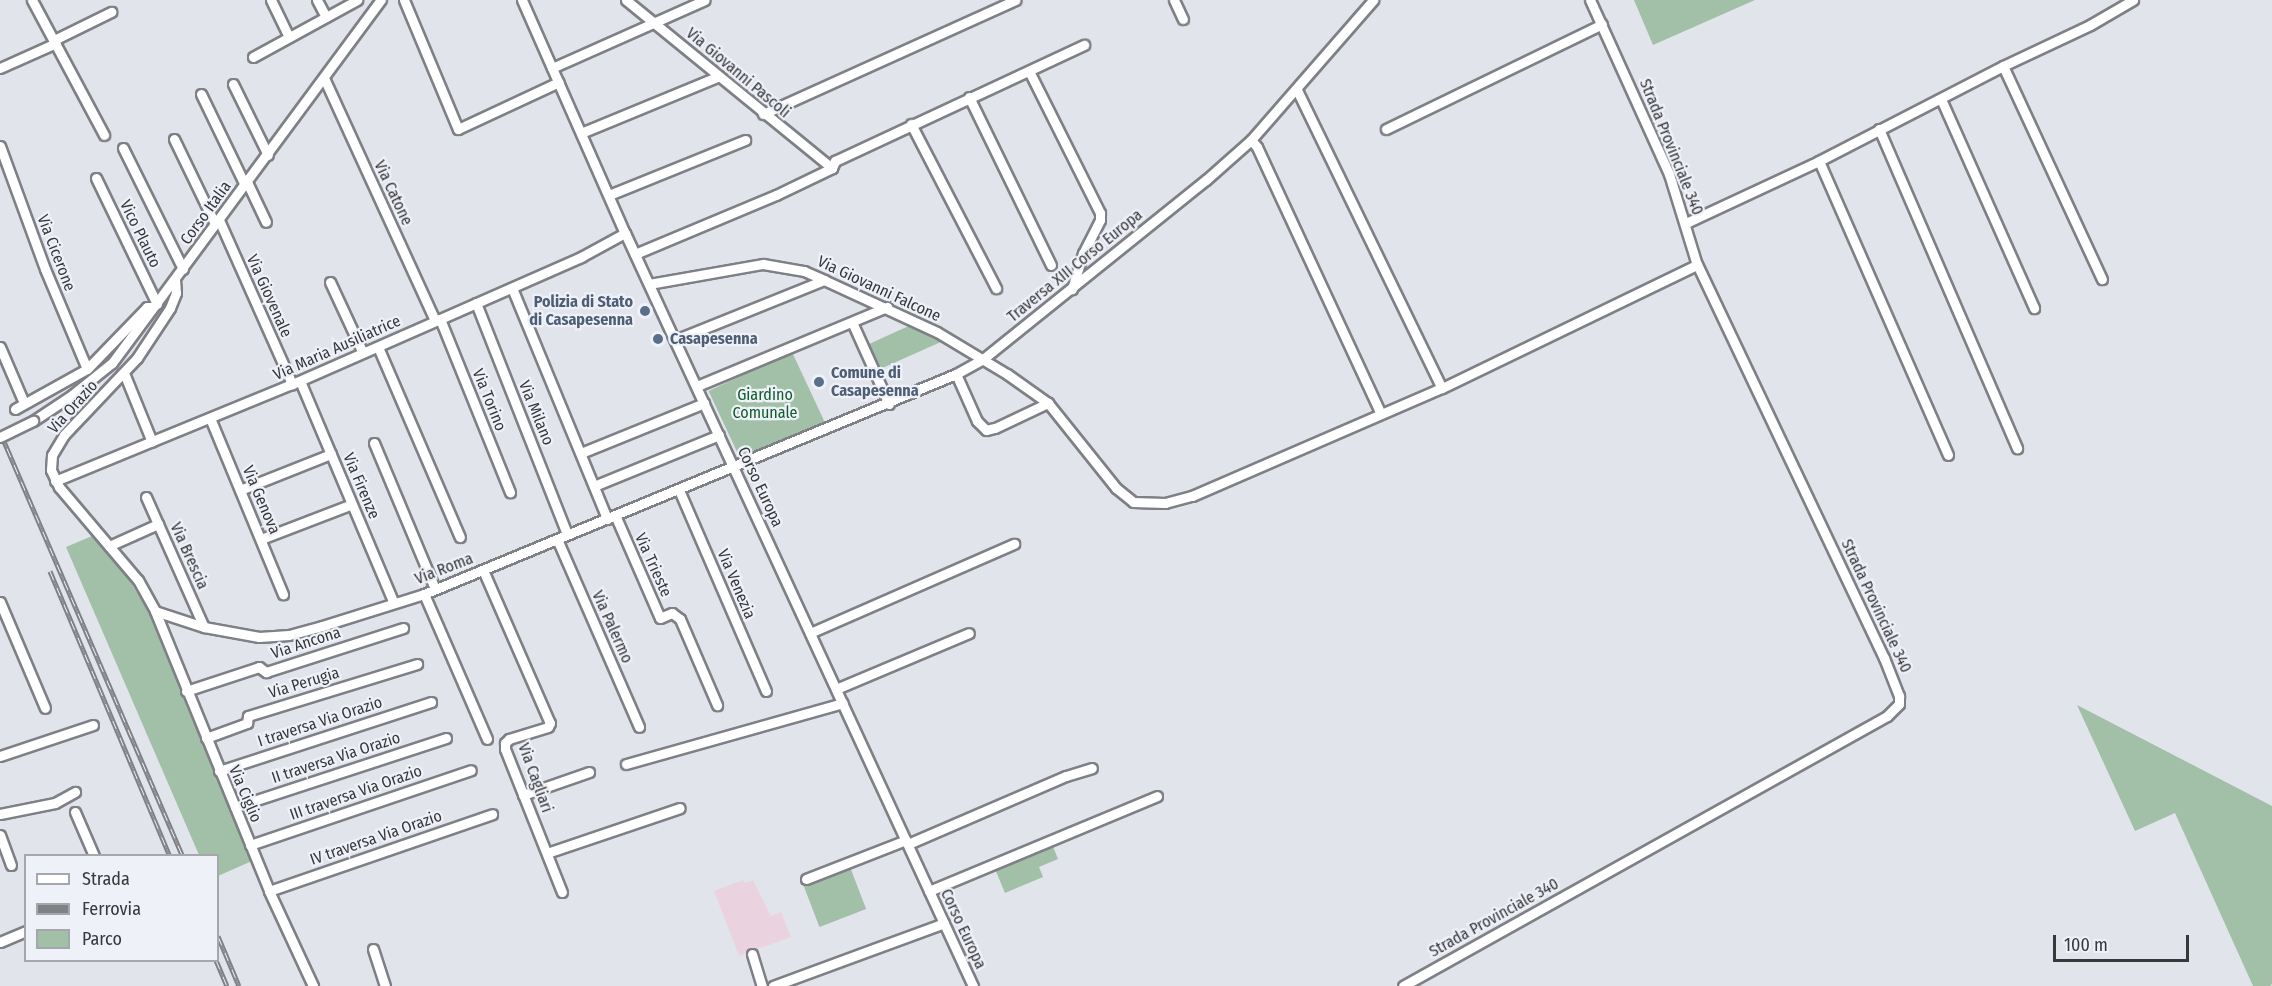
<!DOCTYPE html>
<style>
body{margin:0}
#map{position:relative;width:2272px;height:986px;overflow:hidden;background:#e2e4eb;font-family:"Fira Sans Condensed",sans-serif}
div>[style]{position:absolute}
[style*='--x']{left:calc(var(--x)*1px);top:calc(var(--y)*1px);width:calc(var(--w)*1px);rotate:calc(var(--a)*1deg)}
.industrial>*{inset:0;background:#ead3df}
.green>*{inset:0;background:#a2bfa8;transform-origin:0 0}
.roads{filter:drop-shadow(2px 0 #7e8086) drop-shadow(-2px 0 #7e8086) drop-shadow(0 2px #7e8086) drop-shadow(0 -2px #7e8086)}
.minor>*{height:9px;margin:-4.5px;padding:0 4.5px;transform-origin:4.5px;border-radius:4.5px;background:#fff}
.rail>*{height:5px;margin-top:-2.5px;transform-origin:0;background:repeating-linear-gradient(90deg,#eff1f8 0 9px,#7f8185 0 18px);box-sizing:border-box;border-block:2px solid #7f8185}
.bridges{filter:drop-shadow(2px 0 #7e8086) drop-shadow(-2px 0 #7e8086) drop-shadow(0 2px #7e8086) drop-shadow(0 -2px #7e8086)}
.minor-bridge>*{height:9px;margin:-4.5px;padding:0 4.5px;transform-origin:4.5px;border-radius:4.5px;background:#fff}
.dots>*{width:16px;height:16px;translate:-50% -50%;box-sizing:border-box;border:3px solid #eff1f8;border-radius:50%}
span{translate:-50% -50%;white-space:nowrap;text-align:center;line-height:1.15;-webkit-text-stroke:4.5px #eff1f8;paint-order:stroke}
.street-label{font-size:16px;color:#37383a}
.service-label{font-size:16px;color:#4e5e75;font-weight:700}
.right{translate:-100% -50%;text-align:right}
.left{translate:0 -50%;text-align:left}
.park-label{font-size:16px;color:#115d2e}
.legend{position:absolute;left:24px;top:854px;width:195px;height:108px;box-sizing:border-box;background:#eff1f8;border:2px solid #a5a7ac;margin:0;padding:8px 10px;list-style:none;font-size:18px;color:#37383a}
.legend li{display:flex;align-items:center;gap:12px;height:30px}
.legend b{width:30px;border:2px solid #a5a7ac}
.scale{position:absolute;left:2053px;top:935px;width:136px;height:27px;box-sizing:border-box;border:3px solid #37383a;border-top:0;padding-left:8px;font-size:18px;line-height:21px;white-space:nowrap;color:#37383a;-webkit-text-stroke:4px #eff1f8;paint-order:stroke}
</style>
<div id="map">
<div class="industrial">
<i style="clip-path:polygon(743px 880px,745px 883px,753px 880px,771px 916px,781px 912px,791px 937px,739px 956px,714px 891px)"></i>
</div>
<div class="green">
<i style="clip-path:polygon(1634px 0,1755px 0,1653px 45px)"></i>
<i style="clip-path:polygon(913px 324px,943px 341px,878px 370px,867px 345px)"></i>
<i style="left:792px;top:352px;width:77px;height:92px;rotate:65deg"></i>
<i style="clip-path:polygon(92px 536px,122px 568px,147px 609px,252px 861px,218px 876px,218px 856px,199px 855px,66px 547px)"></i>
<i style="clip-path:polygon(2077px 705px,2272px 806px,2272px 984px,2270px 986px,2253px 986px,2175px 813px,2135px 831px)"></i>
<i style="clip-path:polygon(1052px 844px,1058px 859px,1039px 867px,1043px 877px,1005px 893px,995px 869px)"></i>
<i style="left:850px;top:867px;width:45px;height:50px;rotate:69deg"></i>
</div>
<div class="roads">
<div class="minor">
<i style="--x:32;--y:0;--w:153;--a:61.9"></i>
<i style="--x:271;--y:0;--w:41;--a:64.1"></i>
<i style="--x:317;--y:0;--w:19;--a:62"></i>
<i style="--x:404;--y:0;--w:140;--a:67.3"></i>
<i style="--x:458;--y:129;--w:111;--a:-25"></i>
<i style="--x:522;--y:0;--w:255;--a:66.2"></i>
<i style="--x:625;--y:233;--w:830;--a:65.2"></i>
<i style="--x:626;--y:0;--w:266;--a:39.2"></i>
<i style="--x:1174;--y:0;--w:21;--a:65"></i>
<i style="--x:54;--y:40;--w:64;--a:-26.2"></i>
<i style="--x:253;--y:57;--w:119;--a:-28.7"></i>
<i style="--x:2003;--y:66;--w:235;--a:65.1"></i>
<i style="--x:0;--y:68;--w:61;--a:-24.1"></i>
<i style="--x:552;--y:68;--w:167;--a:-24"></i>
<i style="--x:1029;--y:71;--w:159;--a:63.4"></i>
<i style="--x:1100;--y:213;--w:7;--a:90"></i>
<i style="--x:1100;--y:220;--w:37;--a:117"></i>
<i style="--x:1083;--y:253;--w:38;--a:107"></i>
<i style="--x:324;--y:78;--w:267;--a:65.4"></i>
<i style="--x:233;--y:84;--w:79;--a:63.8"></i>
<i style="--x:1297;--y:90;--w:331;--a:64.1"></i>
<i style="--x:201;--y:94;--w:101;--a:64.2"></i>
<i style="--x:969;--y:97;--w:187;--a:64"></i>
<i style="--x:1941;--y:99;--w:229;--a:66"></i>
<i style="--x:763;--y:114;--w:277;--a:-24.3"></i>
<i style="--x:911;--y:124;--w:185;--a:62.6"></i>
<i style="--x:1386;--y:129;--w:240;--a:-25.9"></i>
<i style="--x:1879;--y:129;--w:348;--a:66.6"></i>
<i style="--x:581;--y:133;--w:149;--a:-22.4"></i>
<i style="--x:174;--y:139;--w:94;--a:64.2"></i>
<i style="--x:1251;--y:140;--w:9;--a:49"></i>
<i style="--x:1257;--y:147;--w:294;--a:65.1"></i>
<i style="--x:0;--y:146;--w:131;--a:69.9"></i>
<i style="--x:45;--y:269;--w:108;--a:67.2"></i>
<i style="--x:123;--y:148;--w:135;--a:63.6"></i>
<i style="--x:1819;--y:161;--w:321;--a:66.3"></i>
<i style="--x:96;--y:178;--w:140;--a:64.2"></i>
<i style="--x:247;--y:182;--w:44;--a:64.6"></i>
<i style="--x:609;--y:195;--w:147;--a:-22"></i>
<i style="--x:219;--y:220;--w:180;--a:66"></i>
<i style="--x:1686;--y:223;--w:147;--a:-25"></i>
<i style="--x:1819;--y:161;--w:207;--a:-27.3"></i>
<i style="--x:2003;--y:66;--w:96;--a:-25.2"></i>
<i style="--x:2090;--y:25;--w:50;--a:-30.2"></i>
<i style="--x:635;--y:254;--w:153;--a:-22.7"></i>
<i style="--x:776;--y:195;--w:62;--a:-25.7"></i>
<i style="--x:832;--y:168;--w:8;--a:-67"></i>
<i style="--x:835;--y:161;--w:275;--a:-25"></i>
<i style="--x:175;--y:279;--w:14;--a:86"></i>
<i style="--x:176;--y:293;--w:16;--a:112"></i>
<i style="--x:170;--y:308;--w:60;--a:123.4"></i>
<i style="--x:137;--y:358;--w:106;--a:133.5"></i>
<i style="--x:64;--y:435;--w:23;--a:121"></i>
<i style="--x:52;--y:455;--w:15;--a:94"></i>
<i style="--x:51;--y:470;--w:19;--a:65"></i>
<i style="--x:59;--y:487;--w:122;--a:49.7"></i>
<i style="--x:138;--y:580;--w:35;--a:61"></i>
<i style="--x:155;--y:611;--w:302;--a:67.8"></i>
<i style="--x:269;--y:891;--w:105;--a:65.1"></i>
<i style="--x:330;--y:282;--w:78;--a:65.1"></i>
<i style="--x:649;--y:284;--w:116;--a:-10"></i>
<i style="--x:763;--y:264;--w:42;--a:9.7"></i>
<i style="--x:804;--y:271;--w:22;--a:24"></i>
<i style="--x:824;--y:280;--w:124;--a:24.7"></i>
<i style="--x:937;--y:332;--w:82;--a:31"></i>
<i style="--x:1007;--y:374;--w:50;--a:35.3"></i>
<i style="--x:1048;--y:403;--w:109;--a:51.3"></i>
<i style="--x:1116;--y:488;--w:22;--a:39"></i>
<i style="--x:1133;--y:502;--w:32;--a:2"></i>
<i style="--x:1165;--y:503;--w:28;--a:-15"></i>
<i style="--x:1192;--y:496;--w:272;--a:-23.4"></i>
<i style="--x:1442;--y:388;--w:283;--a:-25.8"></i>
<i style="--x:512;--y:288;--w:250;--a:67.6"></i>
<i style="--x:476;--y:303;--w:248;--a:68.5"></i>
<i style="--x:440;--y:319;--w:187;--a:68"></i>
<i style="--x:852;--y:322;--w:90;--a:65.7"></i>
<i style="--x:675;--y:340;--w:161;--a:-21.9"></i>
<i style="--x:0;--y:347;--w:61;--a:66.8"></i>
<i style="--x:378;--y:347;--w:207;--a:66.7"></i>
<i style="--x:124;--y:373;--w:74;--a:67.9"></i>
<i style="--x:956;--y:374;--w:51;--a:65.9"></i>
<i style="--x:977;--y:421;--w:13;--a:45"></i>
<i style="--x:986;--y:430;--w:9;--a:-13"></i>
<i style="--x:995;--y:428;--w:59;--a:-25.3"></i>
<i style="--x:300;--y:381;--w:241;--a:67.1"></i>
<i style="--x:697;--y:386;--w:206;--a:-22.6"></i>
<i style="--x:15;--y:409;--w:82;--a:-29.1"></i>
<i style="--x:87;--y:369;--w:86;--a:-45.9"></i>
<i style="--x:147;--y:307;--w:5;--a:0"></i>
<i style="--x:210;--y:418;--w:191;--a:67.5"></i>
<i style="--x:33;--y:421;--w:47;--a:-33.7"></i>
<i style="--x:72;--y:395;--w:51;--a:-38.7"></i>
<i style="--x:112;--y:363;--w:452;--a:-53.5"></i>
<i style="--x:374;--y:443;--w:158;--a:67.3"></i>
<i style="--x:581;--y:453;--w:133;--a:-22.1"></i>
<i style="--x:55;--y:481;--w:256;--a:-22.3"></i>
<i style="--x:292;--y:384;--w:316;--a:-23.7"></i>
<i style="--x:581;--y:257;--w:50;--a:-28.6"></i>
<i style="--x:594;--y:486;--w:135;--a:-22.2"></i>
<i style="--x:240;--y:490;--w:98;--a:-21.6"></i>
<i style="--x:679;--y:490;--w:219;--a:66.6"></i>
<i style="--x:146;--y:497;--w:142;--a:66"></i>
<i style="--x:615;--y:515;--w:112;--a:66.4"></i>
<i style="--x:660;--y:618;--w:13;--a:-23"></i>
<i style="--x:672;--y:613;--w:10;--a:37"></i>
<i style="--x:680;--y:619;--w:94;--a:66.7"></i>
<i style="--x:261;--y:539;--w:97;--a:-21"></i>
<i style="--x:557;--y:539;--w:205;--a:66.4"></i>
<i style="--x:109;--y:546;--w:54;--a:-24.2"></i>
<i style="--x:483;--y:570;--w:167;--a:66.4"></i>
<i style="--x:550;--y:723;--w:4;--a:117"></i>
<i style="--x:548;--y:727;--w:41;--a:162.9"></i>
<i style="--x:509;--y:739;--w:6;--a:135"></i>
<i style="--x:505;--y:743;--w:6;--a:90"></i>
<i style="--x:505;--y:749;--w:154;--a:68.3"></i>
<i style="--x:424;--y:594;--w:158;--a:66.5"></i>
<i style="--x:0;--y:602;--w:115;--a:67"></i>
<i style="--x:155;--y:611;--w:52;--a:18.1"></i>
<i style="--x:204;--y:627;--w:56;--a:10.3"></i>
<i style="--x:259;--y:637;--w:30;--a:-4"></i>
<i style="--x:289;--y:635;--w:34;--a:-15"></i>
<i style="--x:322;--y:626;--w:107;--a:-17.4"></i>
<i style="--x:424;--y:594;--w:576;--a:-22.47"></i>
<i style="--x:956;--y:374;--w:31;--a:-29"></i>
<i style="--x:983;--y:359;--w:286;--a:-38.8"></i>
<i style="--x:1206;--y:180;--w:60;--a:-41.6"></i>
<i style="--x:1251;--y:140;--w:186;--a:-48.9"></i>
<i style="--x:810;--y:633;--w:223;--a:-23.6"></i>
<i style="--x:836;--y:689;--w:144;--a:-22.8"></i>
<i style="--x:186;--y:691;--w:77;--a:-18.2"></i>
<i style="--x:259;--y:667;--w:9;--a:36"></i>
<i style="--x:266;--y:672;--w:144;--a:-17.8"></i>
<i style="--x:206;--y:738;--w:44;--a:-20.1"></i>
<i style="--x:247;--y:723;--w:7;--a:-82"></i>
<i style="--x:248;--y:716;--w:177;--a:-17.1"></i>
<i style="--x:0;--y:756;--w:98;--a:-18.4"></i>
<i style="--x:626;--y:764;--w:225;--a:-15.7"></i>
<i style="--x:219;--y:771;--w:223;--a:-18"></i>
<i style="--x:523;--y:795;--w:70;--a:-19.2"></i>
<i style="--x:235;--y:807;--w:222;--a:-18.1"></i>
<i style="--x:75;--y:812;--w:48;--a:66.6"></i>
<i style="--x:0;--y:814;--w:56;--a:-11.3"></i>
<i style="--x:55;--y:803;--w:23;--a:-29"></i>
<i style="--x:0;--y:835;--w:32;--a:70"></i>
<i style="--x:908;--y:844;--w:172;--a:-23.3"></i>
<i style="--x:1066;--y:776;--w:27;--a:-17"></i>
<i style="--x:250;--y:845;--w:233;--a:-18.7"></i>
<i style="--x:547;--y:853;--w:140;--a:-18.7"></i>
<i style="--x:806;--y:879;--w:107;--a:-21.3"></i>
<i style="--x:269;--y:891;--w:236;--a:-19"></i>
<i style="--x:929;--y:891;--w:247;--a:-22.6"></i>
<i style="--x:0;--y:942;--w:28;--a:-23"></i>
<i style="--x:373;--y:949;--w:39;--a:72"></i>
<i style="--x:752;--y:954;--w:34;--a:73"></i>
<i style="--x:773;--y:986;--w:182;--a:-20.2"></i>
<i style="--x:1403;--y:986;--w:554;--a:-29.16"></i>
<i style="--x:1887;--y:716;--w:17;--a:-45"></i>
<i style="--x:1899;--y:704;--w:8;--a:-90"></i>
<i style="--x:1899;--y:696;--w:41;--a:-111.5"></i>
<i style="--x:1884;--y:658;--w:435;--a:-115.4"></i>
<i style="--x:1697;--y:265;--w:95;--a:-107.1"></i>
<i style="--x:1669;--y:174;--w:191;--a:-114.4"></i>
</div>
</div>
<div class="rail">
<i style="--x:0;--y:432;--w:462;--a:66.7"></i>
<i style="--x:50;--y:571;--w:309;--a:67.2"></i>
<i style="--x:218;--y:936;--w:54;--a:67.2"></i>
<i style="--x:216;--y:960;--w:28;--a:67"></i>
</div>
<div class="bridges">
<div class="minor-bridge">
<i style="--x:0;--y:437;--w:37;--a:-26"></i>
</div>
</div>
<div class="dots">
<i style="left:645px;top:311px;background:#5c6f8a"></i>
<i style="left:658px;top:339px;background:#5c6f8a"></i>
<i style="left:819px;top:382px;background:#5c6f8a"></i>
</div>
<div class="street-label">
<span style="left:738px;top:73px;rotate:40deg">Via Giovanni Pascoli</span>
<span style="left:1671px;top:147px;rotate:68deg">Strada Provinciale 340</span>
<span style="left:393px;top:193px;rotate:65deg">Via Catone</span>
<span style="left:206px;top:213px;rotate:-54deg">Corso Italia</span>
<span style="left:140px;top:234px;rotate:64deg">Vico Plauto</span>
<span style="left:56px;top:253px;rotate:69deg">Via Cicerone</span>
<span style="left:1075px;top:266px;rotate:-39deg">Traversa XIII Corso Europa</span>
<span style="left:879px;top:289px;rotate:25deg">Via Giovanni Falcone</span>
<span style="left:269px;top:296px;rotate:66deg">Via Giovenale</span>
<span style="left:337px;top:348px;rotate:-24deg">Via Maria Ausiliatrice</span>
<span style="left:489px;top:400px;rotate:68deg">Via Torino</span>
<span style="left:73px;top:407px;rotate:-48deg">Via Orazio</span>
<span style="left:536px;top:413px;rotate:68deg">Via Milano</span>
<span style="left:361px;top:486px;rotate:67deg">Via Firenze</span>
<span style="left:760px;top:487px;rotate:65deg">Corso Europa</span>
<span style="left:261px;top:500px;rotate:67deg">Via Genova</span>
<span style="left:189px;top:556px;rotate:66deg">Via Brescia</span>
<span style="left:653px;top:565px;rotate:66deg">Via Trieste</span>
<span style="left:444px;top:569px;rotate:-21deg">Via Roma</span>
<span style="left:736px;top:584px;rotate:67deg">Via Venezia</span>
<span style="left:1876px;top:606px;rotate:65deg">Strada Provinciale 340</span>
<span style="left:612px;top:627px;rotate:66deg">Via Palermo</span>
<span style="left:306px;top:643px;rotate:-18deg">Via Ancona</span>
<span style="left:304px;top:683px;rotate:-17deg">Via Perugia</span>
<span style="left:320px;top:722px;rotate:-18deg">I traversa Via Orazio</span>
<span style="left:336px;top:758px;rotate:-18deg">II traversa Via Orazio</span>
<span style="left:535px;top:778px;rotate:70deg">Via Cagliari</span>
<span style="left:356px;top:793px;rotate:-19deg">III traversa Via Orazio</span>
<span style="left:245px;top:794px;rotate:67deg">Via Ciglio</span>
<span style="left:376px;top:838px;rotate:-19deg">IV traversa Via Orazio</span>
<span style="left:1494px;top:918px;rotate:-29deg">Strada Provinciale 340</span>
<span style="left:963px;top:929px;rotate:65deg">Corso Europa</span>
</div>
<div class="service-label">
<span class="right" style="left:633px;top:311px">Polizia di Stato<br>di Casapesenna</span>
<span class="left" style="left:670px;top:339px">Casapesenna</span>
<span class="left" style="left:831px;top:382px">Comune di<br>Casapesenna</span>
</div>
<div class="park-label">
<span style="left:765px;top:404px">Giardino<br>Comunale</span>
</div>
<ul class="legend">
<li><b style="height:8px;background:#fff"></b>Strada</li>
<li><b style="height:8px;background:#7f8185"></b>Ferrovia</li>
<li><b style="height:16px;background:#a2bfa8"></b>Parco</li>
</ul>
<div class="scale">100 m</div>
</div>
